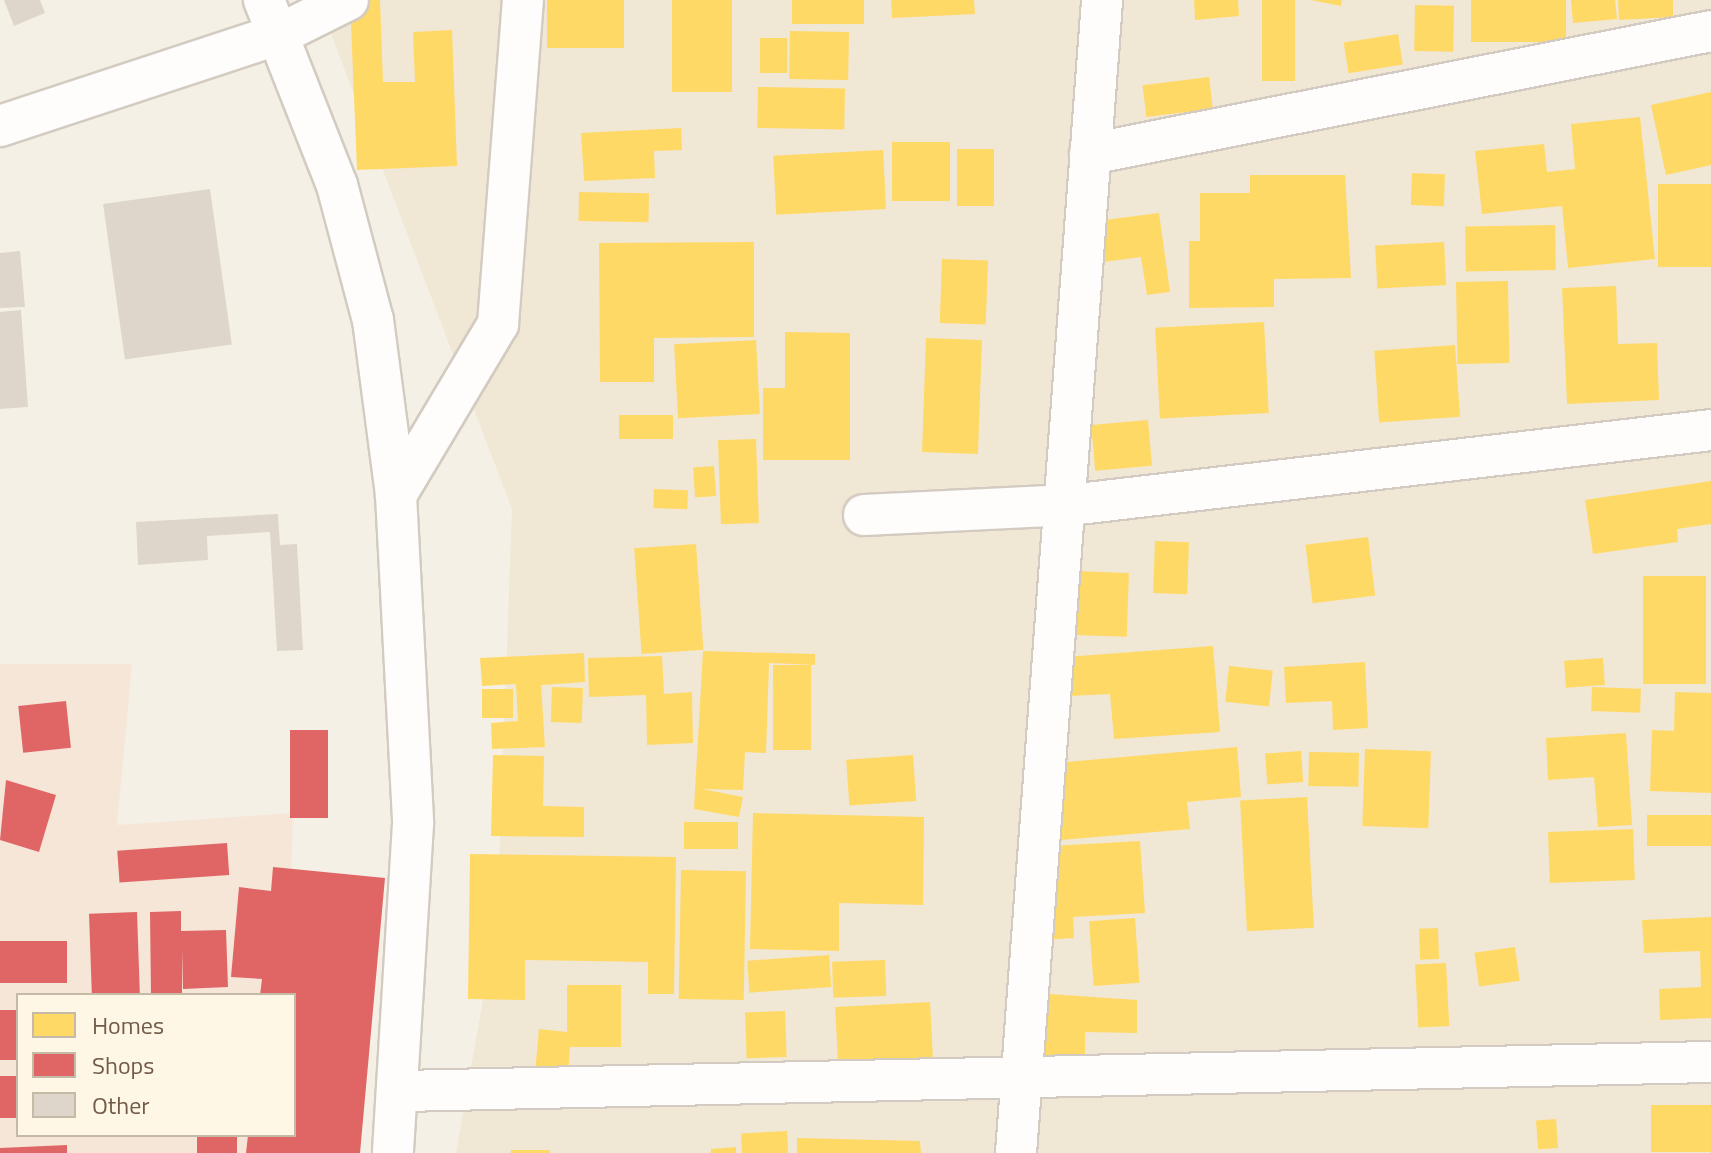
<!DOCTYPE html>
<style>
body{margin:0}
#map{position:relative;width:1711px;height:1153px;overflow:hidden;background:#f5f0e5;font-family:"Titillium Web",sans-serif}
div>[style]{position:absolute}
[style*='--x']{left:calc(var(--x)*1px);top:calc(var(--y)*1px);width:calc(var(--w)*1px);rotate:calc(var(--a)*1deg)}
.residential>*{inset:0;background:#f1e7d5}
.commercial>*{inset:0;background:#f6e6d8}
.homes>*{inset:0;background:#ffd966;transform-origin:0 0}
.shops>*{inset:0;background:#e06666;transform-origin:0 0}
.building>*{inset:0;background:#ded6cb;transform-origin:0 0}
.roads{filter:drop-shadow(2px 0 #d3cbc1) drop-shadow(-2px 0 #d3cbc1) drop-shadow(0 2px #d3cbc1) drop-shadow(0 -2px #d3cbc1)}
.street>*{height:40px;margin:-20px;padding:0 20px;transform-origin:20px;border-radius:20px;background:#fefdfb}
span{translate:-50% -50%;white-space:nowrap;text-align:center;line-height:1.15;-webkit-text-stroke:8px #fff7e5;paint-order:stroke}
.legend{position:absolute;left:16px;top:993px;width:280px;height:144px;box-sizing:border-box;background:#fff7e5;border:2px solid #c6b9a6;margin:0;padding:10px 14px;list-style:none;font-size:24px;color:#715b48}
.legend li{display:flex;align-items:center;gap:16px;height:40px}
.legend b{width:40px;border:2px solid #c6b9a6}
</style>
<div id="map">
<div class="residential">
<i style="clip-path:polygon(318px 0,1711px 0,1711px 1153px,456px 1153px,497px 920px,512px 509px)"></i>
</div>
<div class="commercial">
<i style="clip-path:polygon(0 664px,132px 664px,117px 825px,293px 813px,288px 995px,18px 995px,18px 1135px,285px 1135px,284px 1153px,0 1153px)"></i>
</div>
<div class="homes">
<i style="clip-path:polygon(350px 0,380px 0,383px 82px,415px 82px,413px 32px,452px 30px,457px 166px,357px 170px)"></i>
<i style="left:547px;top:0;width:77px;height:48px"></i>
<i style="left:672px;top:0;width:60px;height:92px"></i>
<i style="left:792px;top:0;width:72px;height:24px"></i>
<i style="clip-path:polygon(891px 0,974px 0,975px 14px,892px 18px)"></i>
<i style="clip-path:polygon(1194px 0,1238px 0,1239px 16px,1195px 20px)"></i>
<i style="left:1262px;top:0;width:33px;height:81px"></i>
<i style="clip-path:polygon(1311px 0,1342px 0,1341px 6px)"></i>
<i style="left:1471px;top:0;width:95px;height:42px"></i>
<i style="clip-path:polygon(1571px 0,1615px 0,1617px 19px,1573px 23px)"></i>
<i style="clip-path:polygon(1618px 0,1673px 0,1673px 17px,1619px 20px)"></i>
<i style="left:1415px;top:5px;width:39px;height:46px;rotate:1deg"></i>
<i style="left:790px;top:31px;width:59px;height:48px;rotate:1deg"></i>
<i style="left:1398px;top:34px;width:31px;height:55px;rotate:81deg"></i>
<i style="left:787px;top:38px;width:35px;height:27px;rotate:90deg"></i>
<i style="left:1209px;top:77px;width:32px;height:67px;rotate:83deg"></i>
<i style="left:758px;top:87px;width:87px;height:41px;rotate:1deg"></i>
<i style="clip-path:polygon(1711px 92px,1711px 165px,1666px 175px,1651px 105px)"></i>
<i style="clip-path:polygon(1640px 117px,1655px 259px,1568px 268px,1562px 206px,1482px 214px,1475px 151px,1544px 144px,1547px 172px,1575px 169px,1571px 124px)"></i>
<i style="clip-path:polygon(681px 128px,682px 150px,654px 151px,655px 178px,584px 181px,581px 133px)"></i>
<i style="left:892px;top:142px;width:58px;height:59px"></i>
<i style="left:957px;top:149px;width:37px;height:57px"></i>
<i style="left:883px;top:150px;width:59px;height:110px;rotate:87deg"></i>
<i style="left:1412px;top:173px;width:33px;height:32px;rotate:2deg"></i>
<i style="clip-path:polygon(1250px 175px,1345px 175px,1351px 278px,1274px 279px,1274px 307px,1189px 308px,1189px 241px,1200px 241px,1200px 193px,1250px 193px)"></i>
<i style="left:1711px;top:184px;width:83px;height:53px;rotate:90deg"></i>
<i style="left:579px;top:192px;width:70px;height:29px;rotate:1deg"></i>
<i style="clip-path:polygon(1159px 213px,1170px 292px,1147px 295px,1141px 257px,1103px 262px,1097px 221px)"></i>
<i style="left:1555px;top:225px;width:45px;height:90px;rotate:89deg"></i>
<i style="clip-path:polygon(754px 242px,754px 337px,654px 338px,654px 382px,600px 382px,599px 243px)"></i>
<i style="left:1444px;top:242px;width:43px;height:69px;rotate:87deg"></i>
<i style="left:942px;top:259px;width:46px;height:64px;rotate:2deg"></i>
<i style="left:1508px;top:281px;width:82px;height:52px;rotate:89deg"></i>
<i style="clip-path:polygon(1616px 286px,1618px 344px,1657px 343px,1659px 400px,1567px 404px,1562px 288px)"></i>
<i style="left:1264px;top:322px;width:91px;height:109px;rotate:87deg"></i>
<i style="clip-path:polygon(785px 332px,850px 333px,850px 460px,763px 460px,763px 388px,785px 388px)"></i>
<i style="left:926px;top:338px;width:56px;height:114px;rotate:2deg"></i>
<i style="left:756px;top:340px;width:74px;height:82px;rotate:87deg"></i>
<i style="left:1455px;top:345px;width:72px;height:81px;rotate:86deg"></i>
<i style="left:619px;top:415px;width:54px;height:24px"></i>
<i style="left:1148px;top:420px;width:46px;height:57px;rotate:85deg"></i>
<i style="left:756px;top:439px;width:84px;height:38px;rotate:88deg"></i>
<i style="left:714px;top:466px;width:30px;height:21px;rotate:86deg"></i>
<i style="clip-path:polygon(1711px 481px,1711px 524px,1677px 529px,1678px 542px,1593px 554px,1585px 500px)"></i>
<i style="left:654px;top:489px;width:34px;height:19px;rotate:2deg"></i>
<i style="left:1368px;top:537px;width:59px;height:63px;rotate:83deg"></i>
<i style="left:1155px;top:541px;width:34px;height:52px;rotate:2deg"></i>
<i style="left:696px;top:544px;width:106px;height:62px;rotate:86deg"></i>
<i style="left:1075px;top:571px;width:54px;height:64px;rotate:2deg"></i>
<i style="left:1643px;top:576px;width:63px;height:108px"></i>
<i style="clip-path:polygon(1213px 646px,1220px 732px,1114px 739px,1110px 694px,1069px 696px,1065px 657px)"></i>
<i style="clip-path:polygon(703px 651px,815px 654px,815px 665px,769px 663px,766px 753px,745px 752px,743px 790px,702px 789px,743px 797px,739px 817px,694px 809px)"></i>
<i style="clip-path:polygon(584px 653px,585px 682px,541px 685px,545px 747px,492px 749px,491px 723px,518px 721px,516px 684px,482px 686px,480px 658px)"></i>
<i style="clip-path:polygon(662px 656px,664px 694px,692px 692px,693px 743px,647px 745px,646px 695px,589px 697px,588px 658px)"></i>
<i style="left:1603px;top:658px;width:27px;height:39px;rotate:86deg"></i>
<i style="clip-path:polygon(1365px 662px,1368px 728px,1333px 730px,1332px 701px,1286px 703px,1284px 667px)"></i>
<i style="left:773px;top:665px;width:38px;height:85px"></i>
<i style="left:1229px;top:666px;width:44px;height:36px;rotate:6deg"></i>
<i style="left:552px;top:687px;width:31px;height:35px;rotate:2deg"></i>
<i style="left:1592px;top:687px;width:49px;height:24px;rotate:2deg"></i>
<i style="left:482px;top:689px;width:31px;height:29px"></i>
<i style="clip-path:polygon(1675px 692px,1711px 693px,1711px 793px,1650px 791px,1652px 730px,1674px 731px)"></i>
<i style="clip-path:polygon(1626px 733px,1632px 825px,1598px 827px,1594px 777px,1548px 780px,1546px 738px)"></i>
<i style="clip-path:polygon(1237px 747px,1241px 797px,1187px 802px,1190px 829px,1061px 840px,1055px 763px)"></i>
<i style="left:1365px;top:749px;width:66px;height:77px;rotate:2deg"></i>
<i style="left:1301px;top:751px;width:31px;height:36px;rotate:86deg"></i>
<i style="left:1309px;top:752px;width:50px;height:34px;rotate:1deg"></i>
<i style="clip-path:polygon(493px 755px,544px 756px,543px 806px,584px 807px,584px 837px,491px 836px)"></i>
<i style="left:913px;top:755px;width:46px;height:67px;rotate:86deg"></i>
<i style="left:1307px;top:797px;width:131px;height:67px;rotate:87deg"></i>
<i style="clip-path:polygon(753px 813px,924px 817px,923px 905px,839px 903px,839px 951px,750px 949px)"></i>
<i style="left:1711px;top:815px;width:31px;height:64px;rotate:90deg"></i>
<i style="left:738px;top:822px;width:27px;height:54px;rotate:90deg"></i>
<i style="left:1633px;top:829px;width:51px;height:85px;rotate:88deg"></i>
<i style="clip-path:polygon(1140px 841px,1145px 913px,1073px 917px,1074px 938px,1042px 940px,1034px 847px)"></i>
<i style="clip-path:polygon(470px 854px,676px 857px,674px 994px,648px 994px,648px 962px,525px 960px,525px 1000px,468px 999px)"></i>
<i style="left:681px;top:870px;width:65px;height:129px;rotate:1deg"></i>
<i style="clip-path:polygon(1711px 917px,1711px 1018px,1660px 1020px,1659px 989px,1701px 987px,1700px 951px,1644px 953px,1642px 920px)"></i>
<i style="left:1135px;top:918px;width:65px;height:46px;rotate:86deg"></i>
<i style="left:1438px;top:928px;width:31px;height:19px;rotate:88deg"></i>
<i style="left:1515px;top:947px;width:34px;height:41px;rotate:82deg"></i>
<i style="left:829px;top:955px;width:32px;height:82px;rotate:86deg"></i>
<i style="left:885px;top:960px;width:36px;height:53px;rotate:88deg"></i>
<i style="left:1446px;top:963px;width:63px;height:31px;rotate:87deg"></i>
<i style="clip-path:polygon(567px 985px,621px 985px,621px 1047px,570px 1047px,568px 1076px,535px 1073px,539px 1029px,567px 1032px)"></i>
<i style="clip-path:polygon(1020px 992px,1137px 1000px,1137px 1033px,1085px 1032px,1085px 1062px,1018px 1060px)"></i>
<i style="left:930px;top:1002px;width:56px;height:95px;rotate:87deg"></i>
<i style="left:785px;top:1011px;width:46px;height:40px;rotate:88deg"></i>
<i style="left:1711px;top:1105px;width:47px;height:60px;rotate:90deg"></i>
<i style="left:1556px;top:1119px;width:29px;height:20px;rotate:86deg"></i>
<i style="left:787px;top:1131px;width:22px;height:46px;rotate:87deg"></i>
<i style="clip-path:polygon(797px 1138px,920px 1141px,921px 1153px,797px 1153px)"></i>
<i style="clip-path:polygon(736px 1147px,736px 1153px,711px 1153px,711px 1149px)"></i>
<i style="left:511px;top:1150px;width:39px;height:3px"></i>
</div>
<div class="shops">
<i style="left:66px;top:701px;width:47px;height:48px;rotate:84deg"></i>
<i style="left:290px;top:730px;width:38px;height:88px"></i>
<i style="clip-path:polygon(6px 780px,56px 795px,39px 852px,0 840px)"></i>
<i style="left:227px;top:843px;width:32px;height:110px;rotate:86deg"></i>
<i style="clip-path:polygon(273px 867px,385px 878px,360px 1153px,246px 1153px,248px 1135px,294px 1135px,294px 995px,260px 995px,262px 979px,231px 977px,239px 887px,271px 891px)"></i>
<i style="clip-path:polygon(181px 911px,181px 931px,226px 930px,228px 987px,183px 989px,182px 949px,182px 995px,151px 995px,150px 912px)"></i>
<i style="left:137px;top:912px;width:83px;height:48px;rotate:88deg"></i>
<i style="left:0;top:941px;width:67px;height:42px"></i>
<i style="left:0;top:1010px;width:18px;height:50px"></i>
<i style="left:18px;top:1076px;width:42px;height:18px;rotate:90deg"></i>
<i style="left:197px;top:1135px;width:40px;height:18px"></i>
<i style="clip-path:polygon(67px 1145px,67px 1153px,0 1153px,0 1148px)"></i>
</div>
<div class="building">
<i style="clip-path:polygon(4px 0,40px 0,45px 13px,14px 26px)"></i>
<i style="left:210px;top:189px;width:157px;height:108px;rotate:82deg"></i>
<i style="clip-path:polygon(20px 251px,25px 307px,0 308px,0 253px)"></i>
<i style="clip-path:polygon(21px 310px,28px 407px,0 409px,0 312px)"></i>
<i style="clip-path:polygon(278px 514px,280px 545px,297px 544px,303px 650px,277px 651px,270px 532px,207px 536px,208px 560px,138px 565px,136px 522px)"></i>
</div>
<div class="roads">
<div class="street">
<i style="--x:264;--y:0;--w:199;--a:68.5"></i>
<i style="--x:337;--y:185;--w:140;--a:75.1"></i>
<i style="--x:373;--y:320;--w:177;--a:82.5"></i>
<i style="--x:396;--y:495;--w:329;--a:87"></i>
<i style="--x:413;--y:824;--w:330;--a:93.5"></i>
<i style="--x:0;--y:126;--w:295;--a:-18.2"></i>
<i style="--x:280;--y:34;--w:76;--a:-26.6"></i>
<i style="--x:1090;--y:154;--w:633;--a:-11.2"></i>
<i style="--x:396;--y:495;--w:199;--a:-59.2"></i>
<i style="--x:498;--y:324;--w:325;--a:-85.6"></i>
<i style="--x:864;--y:515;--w:206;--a:-2.8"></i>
<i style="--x:1070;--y:505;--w:645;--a:-6.67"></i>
<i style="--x:402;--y:1091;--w:1309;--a:-1.27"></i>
<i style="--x:1016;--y:1153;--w:1156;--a:-85.73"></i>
</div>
</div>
<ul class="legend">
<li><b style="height:22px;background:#ffd966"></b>Homes</li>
<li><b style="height:22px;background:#e06666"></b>Shops</li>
<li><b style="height:22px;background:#ded6cb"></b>Other</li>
</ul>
</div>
